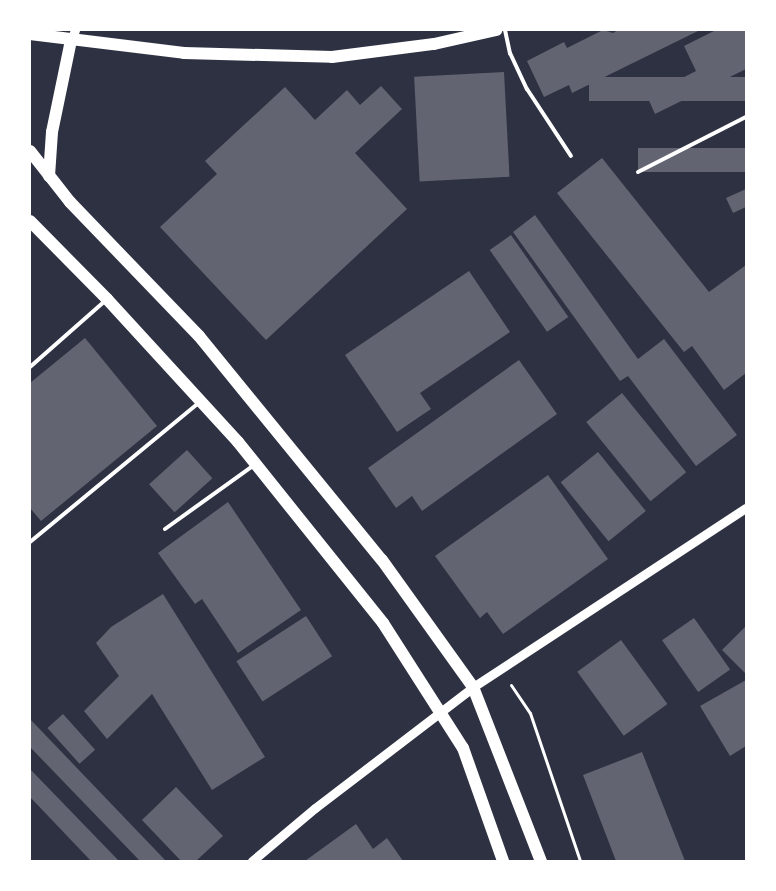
<!DOCTYPE html>
<style>
body{margin:0}
#map{position:relative;width:776px;height:891px;overflow:hidden;background:#2d3142;font-family:Overpass,sans-serif}
div>[style]{position:absolute}
[style*='--x']{left:calc(var(--x)*1px);top:calc(var(--y)*1px);width:calc(var(--w)*1px);rotate:calc(var(--a)*1deg)}
.building>*{inset:0;background:#626471;transform-origin:0 0}
.path>*{height:3px;margin:-1.5px;padding:0 1.5px;transform-origin:1.5px;border-radius:1.5px;background:#fff}
.service>*{height:4px;margin:-2px;padding:0 2px;transform-origin:2px;border-radius:2px;background:#fff}
.tertiary>*{height:9px;margin:-4.5px;padding:0 4.5px;transform-origin:4.5px;border-radius:4.5px;background:#fff}
.primary>*{height:12px;margin:-6px;padding:0 6px;transform-origin:6px;border-radius:6px;background:#fff}
span{translate:-50% -50%;white-space:nowrap;text-align:center;line-height:1.15;-webkit-text-stroke:4.5px #fff;paint-order:stroke}
.frame{position:absolute;inset:0;border:31px solid #fff;pointer-events:none}
</style>
<div id="map">
<div class="building">
<i style="clip-path:polygon(603px 30px,613px 33px,618px 30px,700px 30px,572px 93px,569px 85px,544px 97px,527px 61px,564px 42px,567px 48px)"></i>
<i style="clip-path:polygon(716px 30px,746px 30px,746px 69px,655px 114px,647px 96px,696px 71px,684px 46px)"></i>
<i style="left:504px;top:72px;width:105px;height:90px;rotate:87deg"></i>
<i style="left:746px;top:77px;width:24px;height:157px;rotate:90deg"></i>
<i style="clip-path:polygon(381px 86px,402px 109px,355px 153px,407px 209px,266px 340px,160px 227px,217px 174px,205px 161px,285px 87px,315px 120px,347px 90px,360px 105px)"></i>
<i style="left:746px;top:148px;width:24px;height:108px;rotate:90deg"></i>
<i style="clip-path:polygon(602px 158px,709px 292px,746px 265px,746px 373px,724px 390px,692px 346px,684px 352px,557px 193px)"></i>
<i style="clip-path:polygon(746px 189px,746px 207px,733px 213px,726px 198px)"></i>
<i style="clip-path:polygon(535px 215px,638px 359px,664px 339px,737px 435px,696px 466px,628px 376px,620px 381px,513px 232px)"></i>
<i style="left:511px;top:235px;width:100px;height:26px;rotate:55deg"></i>
<i style="clip-path:polygon(469px 271px,510px 332px,420px 393px,431px 409px,397px 432px,345px 355px)"></i>
<i style="clip-path:polygon(85px 338px,157px 426px,41px 521px,30px 508px,30px 383px)"></i>
<i style="clip-path:polygon(519px 360px,557px 414px,422px 511px,412px 496px,396px 508px,368px 468px)"></i>
<i style="left:622px;top:393px;width:102px;height:46px;rotate:51deg"></i>
<i style="left:187px;top:450px;width:38px;height:51px;rotate:48deg"></i>
<i style="left:598px;top:452px;width:76px;height:48px;rotate:51deg"></i>
<i style="clip-path:polygon(548px 475px,608px 559px,503px 634px,487px 612px,480px 618px,435px 556px)"></i>
<i style="clip-path:polygon(228px 502px,301px 610px,238px 653px,202px 599px,195px 604px,158px 553px)"></i>
<i style="clip-path:polygon(163px 594px,265px 757px,212px 790px,152px 694px,107px 739px,84px 711px,119px 676px,96px 643px,111px 627px)"></i>
<i style="left:306px;top:616px;width:48px;height:83px;rotate:57deg"></i>
<i style="left:694px;top:618px;width:63px;height:39px;rotate:55deg"></i>
<i style="clip-path:polygon(746px 626px,746px 671px,745px 673px,722px 650px)"></i>
<i style="left:621px;top:640px;width:79px;height:54px;rotate:54deg"></i>
<i style="clip-path:polygon(746px 680px,746px 746px,730px 756px,700px 706px)"></i>
<i style="left:63px;top:714px;width:48px;height:21px;rotate:48deg"></i>
<i style="clip-path:polygon(30px 719px,166px 861px,140px 861px,30px 747px)"></i>
<i style="clip-path:polygon(642px 752px,685px 861px,616px 861px,583px 775px)"></i>
<i style="clip-path:polygon(30px 769px,119px 861px,91px 861px,30px 797px)"></i>
<i style="clip-path:polygon(176px 787px,223px 836px,196px 861px,181px 861px,142px 820px)"></i>
<i style="clip-path:polygon(356px 824px,373px 849px,387px 838px,403px 861px,305px 861px)"></i>
</div>
<div class="path">
<i style="--x:511;--y:685;--w:34;--a:56"></i>
<i style="--x:530;--y:713;--w:156;--a:71.3"></i>
</div>
<div class="service">
<i style="--x:505;--y:30;--w:24;--a:78"></i>
<i style="--x:510;--y:53;--w:40;--a:65"></i>
<i style="--x:527;--y:89;--w:80;--a:56.7"></i>
<i style="--x:638;--y:172;--w:121;--a:-27"></i>
<i style="--x:30;--y:367;--w:101;--a:-41.4"></i>
<i style="--x:165;--y:529;--w:110;--a:-35.7"></i>
<i style="--x:30;--y:542;--w:220;--a:-39.5"></i>
</div>
<div class="tertiary">
<i style="--x:71;--y:40;--w:11;--a:-68"></i>
<i style="--x:252;--y:861;--w:82;--a:-40.1"></i>
<i style="--x:315;--y:808;--w:199;--a:-37.4"></i>
<i style="--x:473;--y:687;--w:326;--a:-33.3"></i>
</div>
<div class="primary">
<i style="--x:30;--y:34;--w:155;--a:7"></i>
<i style="--x:184;--y:53;--w:148;--a:1.5"></i>
<i style="--x:332;--y:57;--w:103;--a:-7.3"></i>
<i style="--x:434;--y:44;--w:64;--a:-12.7"></i>
<i style="--x:30;--y:151;--w:65;--a:51.9"></i>
<i style="--x:70;--y:202;--w:186;--a:46.1"></i>
<i style="--x:199;--y:336;--w:289;--a:50.8"></i>
<i style="--x:382;--y:560;--w:156;--a:54.4"></i>
<i style="--x:473;--y:687;--w:187;--a:68.7"></i>
<i style="--x:49;--y:176;--w:44;--a:-86.1"></i>
<i style="--x:52;--y:132;--w:94;--a:-78.3"></i>
<i style="--x:30;--y:221;--w:110;--a:45.4"></i>
<i style="--x:107;--y:299;--w:194;--a:47.5"></i>
<i style="--x:238;--y:442;--w:232;--a:51.3"></i>
<i style="--x:383;--y:623;--w:148;--a:57.4"></i>
<i style="--x:463;--y:748;--w:120;--a:70.5"></i>
</div>
<div class="frame"></div>
</div>
